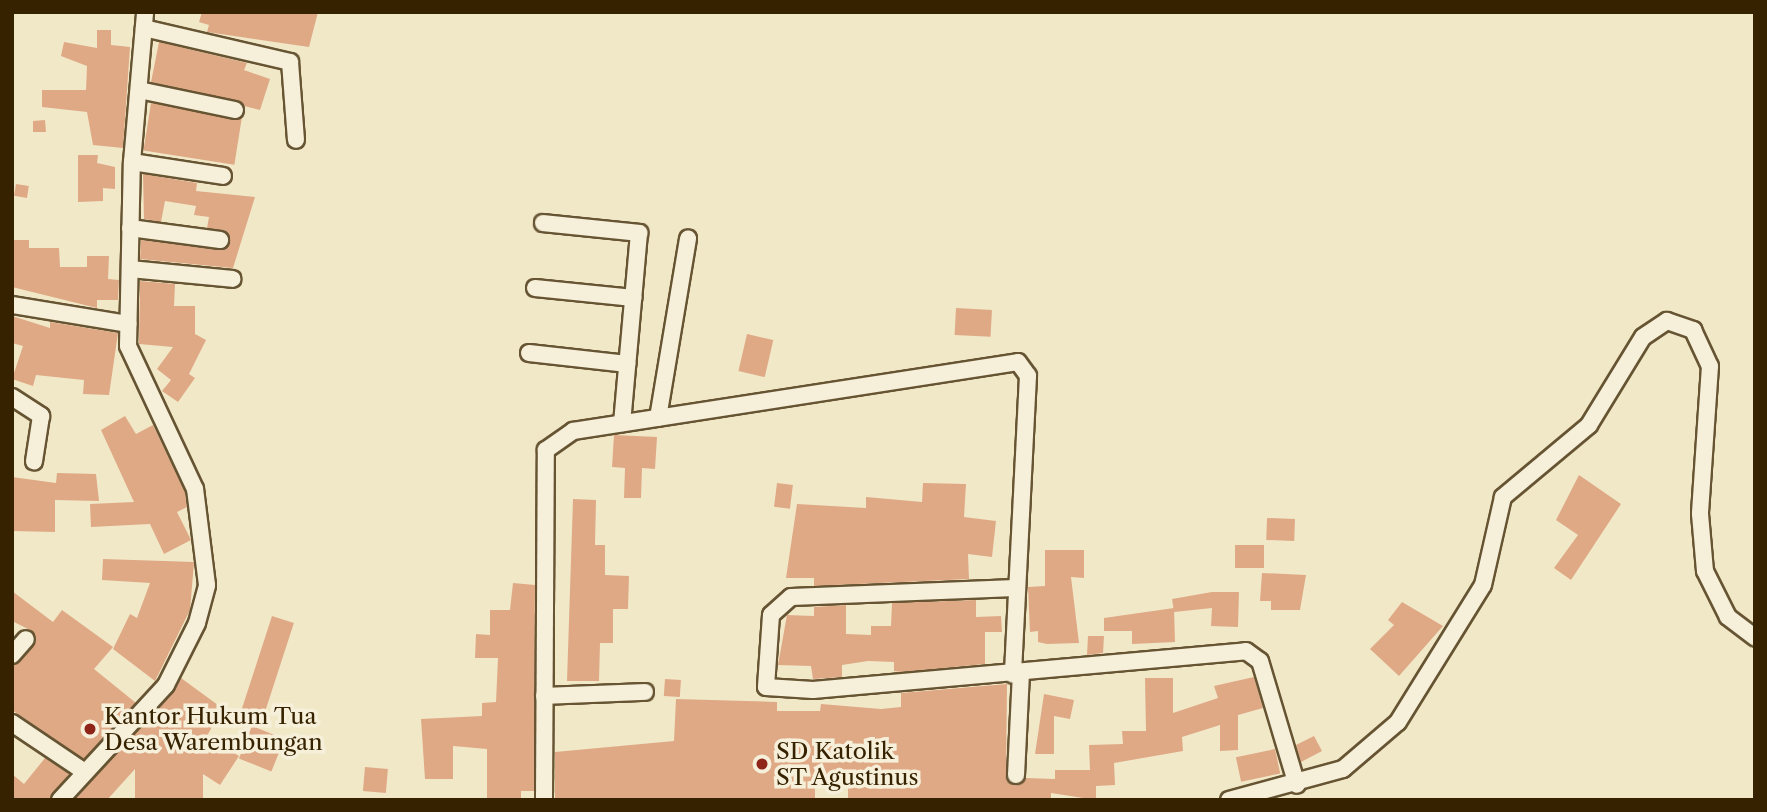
<!DOCTYPE html>
<style>
body{margin:0}
#map{position:relative;width:1767px;height:812px;overflow:hidden;background:#f1e8c8;font-family:"Libre Caslon Text",serif}
div>[style]{position:absolute}
[style*='--x']{left:calc(var(--x)*1px);top:calc(var(--y)*1px);width:calc(var(--w)*1px);rotate:calc(var(--a)*1deg)}
.building>*{inset:0;background:#dfa986;transform-origin:0 0}
.roads{filter:drop-shadow(2px 0 #665432) drop-shadow(-2px 0 #665432) drop-shadow(0 2px #665432) drop-shadow(0 -2px #665432)}
.minor>*{height:16px;margin:-8px;padding:0 8px;transform-origin:8px;border-radius:8px;background:#f6f0db}
.dots>*{width:19px;height:19px;translate:-50% -50%;box-sizing:border-box;border:4px solid #f6f0db;border-radius:50%}
span{translate:-50% -50%;white-space:nowrap;text-align:center;line-height:1.15;-webkit-text-stroke:7px #f6f0db;paint-order:stroke}
.poi-label{font-size:23px;color:#372200}
.left{translate:0 -50%;text-align:left}
.frame{position:absolute;inset:0;border:14px solid #372200;pointer-events:none}
</style>
<div id="map">
<div class="building">
<i style="clip-path:polygon(202px 12px,318px 12px,309px 47px,207px 32px,209px 25px,199px 22px)"></i>
<i style="clip-path:polygon(97px 30px,111px 30px,111px 45px,130px 47px,123px 148px,93px 145px,87px 112px,42px 107px,42px 90px,86px 90px,87px 66px,61px 56px,64px 42px,97px 48px)"></i>
<i style="clip-path:polygon(159px 42px,247px 63px,244px 70px,270px 79px,260px 110px,151px 82px)"></i>
<i style="left:151px;top:103px;width:92px;height:48px;rotate:9deg"></i>
<i style="clip-path:polygon(45px 120px,46px 132px,33px 132px,33px 121px)"></i>
<i style="clip-path:polygon(78px 155px,98px 155px,97px 163px,115px 167px,115px 189px,103px 188px,103px 201px,78px 202px)"></i>
<i style="clip-path:polygon(143px 174px,197px 183px,196px 191px,255px 197px,233px 268px,140px 259px,141px 240px,219px 250px,230px 241px,226px 231px,207px 228px,209px 217px,194px 215px,196px 206px,165px 201px,161px 222px,144px 219px)"></i>
<i style="left:16px;top:184px;width:13px;height:12px;rotate:9deg"></i>
<i style="clip-path:polygon(12px 240px,29px 240px,29px 248px,59px 248px,60px 267px,87px 267px,87px 256px,109px 256px,108px 279px,119px 280px,118px 300px,97px 300px,97px 308px,12px 287px)"></i>
<i style="clip-path:polygon(140px 281px,175px 284px,174px 306px,195px 306px,195px 334px,206px 340px,189px 374px,195px 378px,178px 402px,162px 391px,171px 380px,157px 369px,173px 347px,139px 344px)"></i>
<i style="left:956px;top:308px;width:36px;height:27px;rotate:3deg"></i>
<i style="clip-path:polygon(12px 316px,50px 328px,50px 322px,118px 333px,109px 395px,83px 394px,84px 380px,36px 375px,33px 386px,12px 379px,23px 346px,12px 343px)"></i>
<i style="left:747px;top:334px;width:27px;height:38px;rotate:13deg"></i>
<i style="clip-path:polygon(125px 416px,136px 434px,153px 425px,185px 492px,187px 507px,177px 512px,191px 540px,164px 554px,150px 524px,91px 527px,90px 504px,134px 502px,101px 430px)"></i>
<i style="clip-path:polygon(614px 435px,657px 437px,655px 469px,642px 468px,641px 498px,624px 498px,625px 468px,612px 467px)"></i>
<i style="clip-path:polygon(57px 473px,96px 474px,99px 501px,55px 500px,55px 532px,12px 531px,12px 477px,56px 483px)"></i>
<i style="clip-path:polygon(1579px 475px,1621px 504px,1571px 580px,1554px 568px,1578px 535px,1556px 520px)"></i>
<i style="left:777px;top:483px;width:16px;height:24px;rotate:7deg"></i>
<i style="clip-path:polygon(923px 483px,966px 484px,964px 517px,996px 521px,992px 557px,968px 554px,969px 579px,814px 586px,814px 578px,786px 578px,797px 504px,866px 508px,866px 497px,922px 502px)"></i>
<i style="clip-path:polygon(573px 499px,596px 500px,595px 545px,605px 545px,605px 575px,629px 576px,628px 609px,613px 609px,613px 643px,600px 643px,599px 681px,567px 681px)"></i>
<i style="left:1267px;top:518px;width:28px;height:22px;rotate:2deg"></i>
<i style="left:1235px;top:545px;width:29px;height:23px"></i>
<i style="clip-path:polygon(1045px 550px,1084px 550px,1084px 578px,1071px 577px,1079px 643px,1047px 644px,1038px 642px,1038px 631px,1030px 632px,1028px 587px,1045px 586px)"></i>
<i style="clip-path:polygon(103px 559px,194px 562px,190px 610px,155px 681px,113px 649px,130px 614px,137px 618px,150px 583px,102px 580px)"></i>
<i style="clip-path:polygon(1262px 573px,1306px 575px,1300px 610px,1271px 610px,1271px 601px,1260px 601px)"></i>
<i style="clip-path:polygon(513px 583px,535px 585px,534px 791px,521px 791px,521px 800px,487px 800px,487px 749px,453px 746px,453px 779px,425px 779px,421px 719px,482px 716px,482px 703px,496px 702px,498px 658px,475px 658px,476px 634px,490px 635px,490px 610px,510px 610px)"></i>
<i style="clip-path:polygon(12px 591px,53px 622px,62px 610px,113px 647px,94px 669px,136px 703px,84px 759px,12px 710px,12px 665px,36px 640px,32px 631px,12px 621px)"></i>
<i style="clip-path:polygon(1212px 592px,1239px 592px,1238px 627px,1211px 626px,1212px 608px,1174px 612px,1172px 599px)"></i>
<i style="clip-path:polygon(976px 600px,976px 617px,1001px 616px,1002px 632px,985px 632px,985px 664px,901px 672px,894px 671px,894px 662px,868px 661px,842px 665px,842px 677px,813px 679px,811px 666px,778px 665px,787px 615px,814px 616px,814px 607px,846px 605px,846px 634px,871px 635px,871px 626px,891px 626px,892px 603px)"></i>
<i style="clip-path:polygon(1402px 602px,1443px 626px,1399px 676px,1370px 649px,1394px 625px,1388px 620px)"></i>
<i style="clip-path:polygon(1174px 608px,1175px 642px,1132px 644px,1132px 631px,1104px 631px,1104px 618px)"></i>
<i style="left:272px;top:616px;width:23px;height:108px;rotate:18deg"></i>
<i style="clip-path:polygon(1088px 636px,1104px 636px,1103px 653px,1087px 655px)"></i>
<i style="clip-path:polygon(1254px 677px,1263px 708px,1238px 715px,1238px 750px,1220px 751px,1220px 725px,1182px 737px,1183px 751px,1114px 763px,1115px 785px,1096px 786px,1096px 800px,1051px 793px,1051px 800px,848px 800px,848px 787px,815px 787px,815px 800px,555px 800px,555px 752px,674px 741px,676px 699px,777px 702px,777px 711px,820px 711px,821px 704px,881px 709px,901px 707px,901px 693px,1007px 684px,1006px 775px,1016px 785px,1026px 778px,1055px 779px,1055px 770px,1090px 770px,1089px 745px,1123px 744px,1122px 731px,1146px 731px,1145px 678px,1173px 678px,1173px 713px,1218px 698px,1214px 686px)"></i>
<i style="clip-path:polygon(181px 678px,222px 708px,207px 736px,239px 756px,220px 785px,203px 774px,203px 800px,135px 800px,135px 769px,107px 800px,75px 800px)"></i>
<i style="left:665px;top:679px;width:16px;height:17px;rotate:4deg"></i>
<i style="clip-path:polygon(1044px 694px,1074px 700px,1070px 719px,1054px 716px,1054px 754px,1035px 754px)"></i>
<i style="left:252px;top:726px;width:35px;height:35px;rotate:22deg"></i>
<i style="clip-path:polygon(1314px 736px,1322px 751px,1301px 762px,1296px 745px)"></i>
<i style="left:1275px;top:749px;width:25px;height:40px;rotate:78deg"></i>
<i style="clip-path:polygon(45px 758px,69px 774px,50px 800px,12px 800px,12px 774px,24px 784px)"></i>
<i style="left:365px;top:767px;width:23px;height:24px;rotate:5deg"></i>
</div>
<div class="roads">
<div class="minor">
<i style="--x:144;--y:28;--w:150;--a:13.1"></i>
<i style="--x:290;--y:62;--w:78;--a:85.6"></i>
<i style="--x:139;--y:90;--w:98;--a:11.8"></i>
<i style="--x:132;--y:162;--w:92;--a:8.7"></i>
<i style="--x:543;--y:223;--w:97;--a:5.9"></i>
<i style="--x:639;--y:233;--w:191;--a:95.1"></i>
<i style="--x:130;--y:228;--w:91;--a:7.6"></i>
<i style="--x:130;--y:269;--w:103;--a:5.5"></i>
<i style="--x:535;--y:288;--w:99;--a:5.8"></i>
<i style="--x:12;--y:305;--w:118;--a:9.3"></i>
<i style="--x:529;--y:353;--w:99;--a:6.4"></i>
<i style="--x:12;--y:397;--w:35;--a:33"></i>
<i style="--x:41;--y:416;--w:46;--a:98.8"></i>
<i style="--x:658;--y:418;--w:182;--a:-80.5"></i>
<i style="--x:1015;--y:588;--w:224;--a:177.7"></i>
<i style="--x:791;--y:597;--w:27;--a:138"></i>
<i style="--x:771;--y:615;--w:72;--a:94"></i>
<i style="--x:766;--y:687;--w:47;--a:3.7"></i>
<i style="--x:813;--y:690;--w:435;--a:-5.1"></i>
<i style="--x:1246;--y:651;--w:17;--a:36"></i>
<i style="--x:1260;--y:661;--w:129;--a:73.4"></i>
<i style="--x:12;--y:655;--w:21;--a:-49"></i>
<i style="--x:544;--y:696;--w:101;--a:-2.3"></i>
<i style="--x:12;--y:723;--w:88;--a:33.9"></i>
<i style="--x:1016;--y:775;--w:101;--a:-87.2"></i>
<i style="--x:60;--y:800;--w:156;--a:-47.3"></i>
<i style="--x:166;--y:685;--w:69;--a:-63.4"></i>
<i style="--x:197;--y:623;--w:39;--a:-75"></i>
<i style="--x:207;--y:585;--w:97;--a:-97.1"></i>
<i style="--x:195;--y:489;--w:158;--a:-115.1"></i>
<i style="--x:128;--y:346;--w:184;--a:-88.8"></i>
<i style="--x:132;--y:162;--w:151;--a:-85"></i>
<i style="--x:544;--y:800;--w:350;--a:-89.7"></i>
<i style="--x:546;--y:450;--w:33;--a:-35"></i>
<i style="--x:573;--y:431;--w:450;--a:-8.8"></i>
<i style="--x:1018;--y:362;--w:17;--a:54"></i>
<i style="--x:1028;--y:376;--w:299;--a:92.9"></i>
<i style="--x:1229;--y:800;--w:118;--a:-15.2"></i>
<i style="--x:1343;--y:769;--w:72;--a:-40.5"></i>
<i style="--x:1398;--y:722;--w:161;--a:-58.2"></i>
<i style="--x:1483;--y:585;--w:90;--a:-77.2"></i>
<i style="--x:1503;--y:497;--w:112;--a:-39.9"></i>
<i style="--x:1589;--y:425;--w:103;--a:-58.5"></i>
<i style="--x:1643;--y:337;--w:29;--a:-34"></i>
<i style="--x:1667;--y:321;--w:28;--a:19"></i>
<i style="--x:1693;--y:330;--w:40;--a:65"></i>
<i style="--x:1710;--y:366;--w:148;--a:93.9"></i>
<i style="--x:1700;--y:514;--w:57;--a:85"></i>
<i style="--x:1705;--y:571;--w:51;--a:63.4"></i>
<i style="--x:1728;--y:617;--w:34;--a:37"></i>
</div>
</div>
<div class="dots">
<i style="left:90px;top:729px;background:#8f2418"></i>
<i style="left:762px;top:764px;background:#8f2418"></i>
</div>
<div class="poi-label">
<span class="left" style="left:104px;top:729px">Kantor Hukum Tua<br>Desa Warembungan</span>
<span class="left" style="left:776px;top:764px">SD Katolik<br>ST Agustinus</span>
</div>
<div class="frame"></div>
</div>
